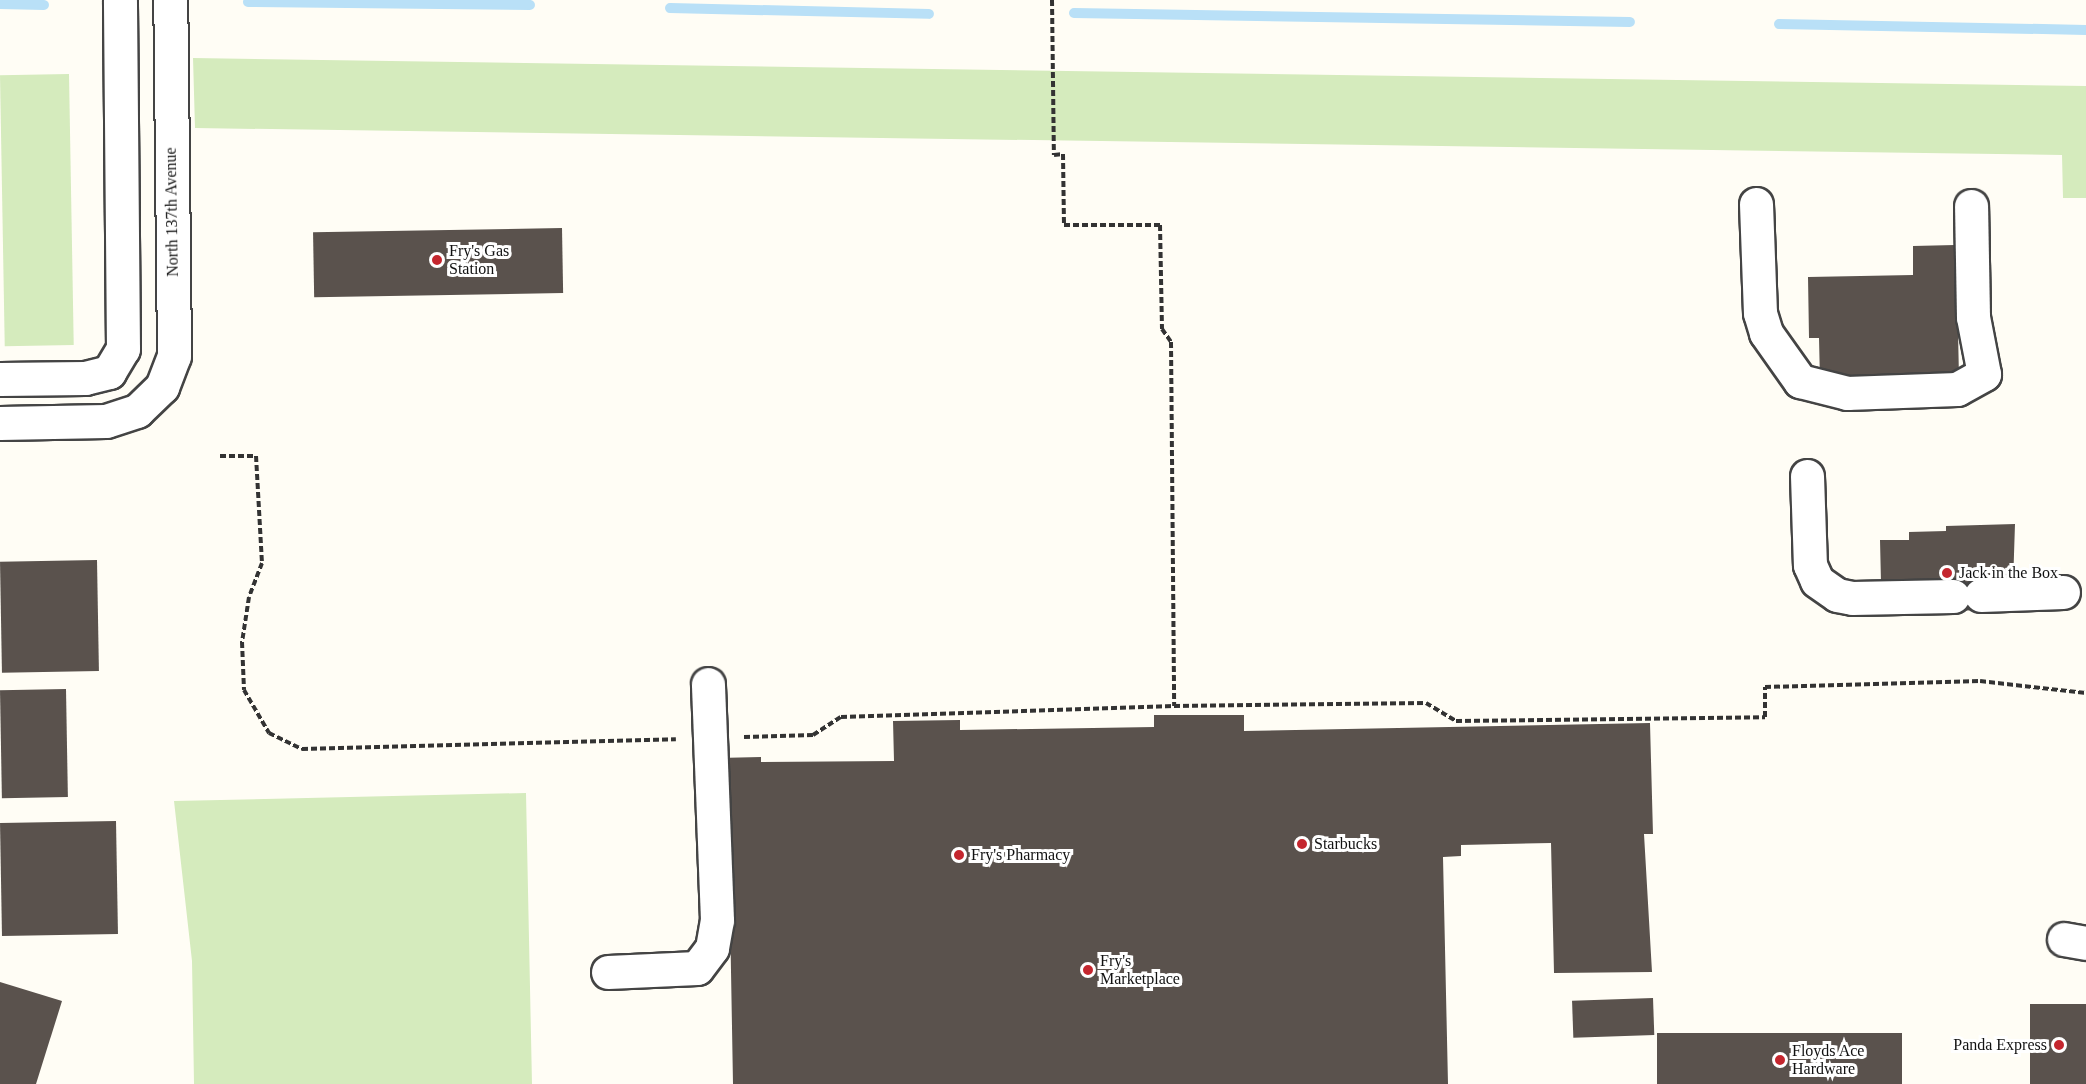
<!DOCTYPE html>
<style>
body{margin:0}
#map{position:relative;width:2086px;height:1084px;overflow:hidden;background:#fffdf5;font-family:"Times New Roman",serif}
div>[style]{position:absolute}
[style*='--x']{left:calc(var(--x)*1px);top:calc(var(--y)*1px);width:calc(var(--w)*1px);rotate:calc(var(--a)*1deg)}
.green>*{inset:0;background:#d5ebbd;transform-origin:0 0}
.stream>*{height:10px;margin:-5px;padding:0 5px;transform-origin:5px;border-radius:5px;background:#b9e0f7}
.building>*{inset:0;background:#5a524d;transform-origin:0 0}
.path>*{height:4px;margin-top:-2px;transform-origin:0;background:repeating-linear-gradient(90deg,#333 0 6px,transparent 0 9px)}
.roads{filter:drop-shadow(2px 0 #444) drop-shadow(-2px 0 #444) drop-shadow(0 2px #444) drop-shadow(0 -2px #444)}
.minor>*{height:33px;margin:-16.5px;padding:0 16.5px;transform-origin:16.5px;border-radius:16.5px;background:#fff}
.dots>*{width:16px;height:16px;translate:-50% -50%;box-sizing:border-box;border:3px solid #fff;border-radius:50%}
span{translate:-50% -50%;white-space:nowrap;text-align:center;line-height:1.15;-webkit-text-stroke:6px #fff;paint-order:stroke}
.street-label{font-size:16px;color:#111}
.poi-label{font-size:16px;color:#111}
.left{translate:0 -50%;text-align:left}
.right{translate:-100% -50%;text-align:right}
</style>
<div id="map">
<div class="green">
<i style="clip-path:polygon(193px 58px,2086px 86px,2086px 198px,2063px 198px,2062px 155px,195px 128px)"></i>
<i style="left:69px;top:74px;width:271px;height:69px;rotate:89deg"></i>
<i style="clip-path:polygon(526px 793px,532px 1084px,194px 1084px,192px 961px,174px 801px)"></i>
</div>
<div class="stream">
<i style="--x:248;--y:2;--w:282;--a:0.6"></i>
<i style="--x:0;--y:4;--w:44;--a:1.3"></i>
<i style="--x:670;--y:8;--w:259;--a:1.3"></i>
<i style="--x:1074;--y:13;--w:556;--a:0.93"></i>
<i style="--x:1779;--y:24;--w:307;--a:1.1"></i>
</div>
<div class="building">
<i style="left:562px;top:228px;width:65px;height:249px;rotate:89deg"></i>
<i style="clip-path:polygon(1955px 245px,1955px 269px,1969px 269px,1971px 331px,1958px 331px,1959px 378px,1820px 381px,1819px 338px,1809px 338px,1808px 277px,1913px 275px,1913px 246px)"></i>
<i style="clip-path:polygon(2015px 524px,2013px 585px,1981px 610px,1953px 611px,1881px 583px,1880px 540px,1909px 540px,1909px 532px,1946px 531px,1946px 526px)"></i>
<i style="left:97px;top:560px;width:111px;height:97px;rotate:89deg"></i>
<i style="left:66px;top:689px;width:108px;height:66px;rotate:89deg"></i>
<i style="clip-path:polygon(1154px 715px,1244px 715px,1244px 731px,1650px 723px,1653px 834px,1644px 834px,1652px 972px,1554px 973px,1551px 843px,1461px 845px,1461px 856px,1443px 857px,1448px 1084px,733px 1084px,728px 800px,718px 758px,761px 757px,761px 762px,894px 761px,893px 721px,960px 720px,960px 730px,1154px 727px)"></i>
<i style="left:116px;top:821px;width:113px;height:116px;rotate:89deg"></i>
<i style="clip-path:polygon(0 982px,62px 1001px,36px 1084px,0 1084px)"></i>
<i style="left:1653px;top:998px;width:37px;height:81px;rotate:88deg"></i>
<i style="left:2086px;top:1004px;width:80px;height:56px;rotate:90deg"></i>
<i style="left:1902px;top:1033px;width:51px;height:245px;rotate:90deg"></i>
</div>
<div class="path">
<i style="--x:1052;--y:0;--w:155;--a:89.3"></i>
<i style="--x:1054;--y:155;--w:9;--a:-6"></i>
<i style="--x:1063;--y:154;--w:71;--a:89.2"></i>
<i style="--x:1064;--y:225;--w:96;--a:0"></i>
<i style="--x:1160;--y:225;--w:104;--a:88.9"></i>
<i style="--x:1162;--y:329;--w:16;--a:55"></i>
<i style="--x:1171;--y:342;--w:364;--a:89.5"></i>
<i style="--x:220;--y:456;--w:36;--a:0"></i>
<i style="--x:256;--y:456;--w:107;--a:86.8"></i>
<i style="--x:262;--y:563;--w:36;--a:111"></i>
<i style="--x:249;--y:597;--w:46;--a:98.8"></i>
<i style="--x:242;--y:642;--w:48;--a:87.6"></i>
<i style="--x:244;--y:690;--w:50;--a:59.8"></i>
<i style="--x:269;--y:733;--w:37;--a:26"></i>
<i style="--x:302;--y:749;--w:374;--a:-1.5"></i>
<i style="--x:744;--y:737;--w:69;--a:-1.7"></i>
<i style="--x:813;--y:735;--w:33;--a:-33"></i>
<i style="--x:841;--y:717;--w:333;--a:-1.9"></i>
<i style="--x:1174;--y:706;--w:252;--a:-0.7"></i>
<i style="--x:1426;--y:703;--w:35;--a:31"></i>
<i style="--x:1456;--y:721;--w:309;--a:-0.7"></i>
<i style="--x:1765;--y:717;--w:30;--a:-90"></i>
<i style="--x:1765;--y:687;--w:215;--a:-1.6"></i>
<i style="--x:1980;--y:681;--w:107;--a:6.5"></i>
</div>
<div class="roads">
<div class="minor">
<i style="--x:1756;--y:204;--w:109;--a:87.9"></i>
<i style="--x:1760;--y:313;--w:21;--a:73"></i>
<i style="--x:1766;--y:333;--w:59;--a:54.7"></i>
<i style="--x:1800;--y:381;--w:49;--a:14.3"></i>
<i style="--x:1847;--y:393;--w:110;--a:-2.1"></i>
<i style="--x:1957;--y:389;--w:31;--a:-29"></i>
<i style="--x:1984;--y:374;--w:58;--a:-100.9"></i>
<i style="--x:1973;--y:317;--w:111;--a:-91"></i>
<i style="--x:109;--y:372;--w:27;--a:-59"></i>
<i style="--x:123;--y:349;--w:349;--a:-90.5"></i>
<i style="--x:0;--y:379;--w:85;--a:-0.7"></i>
<i style="--x:85;--y:378;--w:25;--a:-14"></i>
<i style="--x:0;--y:423;--w:106;--a:-1.1"></i>
<i style="--x:106;--y:421;--w:33;--a:-18"></i>
<i style="--x:137;--y:411;--w:35;--a:-44"></i>
<i style="--x:162;--y:387;--w:33;--a:-69"></i>
<i style="--x:174;--y:356;--w:356;--a:-90.6"></i>
<i style="--x:1807;--y:476;--w:89;--a:88.1"></i>
<i style="--x:1810;--y:565;--w:17;--a:66"></i>
<i style="--x:1817;--y:581;--w:24;--a:35"></i>
<i style="--x:1837;--y:595;--w:15;--a:11"></i>
<i style="--x:1852;--y:598;--w:101;--a:-1.1"></i>
<i style="--x:1981;--y:595;--w:82;--a:-2.1"></i>
<i style="--x:2064;--y:939;--w:22;--a:10"></i>
<i style="--x:608;--y:972;--w:89;--a:-2.6"></i>
<i style="--x:697;--y:968;--w:25;--a:-53"></i>
<i style="--x:712;--y:948;--w:28;--a:-80"></i>
<i style="--x:717;--y:920;--w:236;--a:-92.2"></i>
</div>
</div>
<div class="dots">
<i style="left:437px;top:260px;background:#c4262e"></i>
<i style="left:1947px;top:573px;background:#c4262e"></i>
<i style="left:1302px;top:844px;background:#c4262e"></i>
<i style="left:959px;top:855px;background:#c4262e"></i>
<i style="left:1088px;top:970px;background:#c4262e"></i>
<i style="left:2059px;top:1045px;background:#c4262e"></i>
<i style="left:1780px;top:1060px;background:#c4262e"></i>
</div>
<div class="street-label">
<span style="left:172px;top:212px;rotate:-91deg">North 137th Avenue</span>
</div>
<div class="poi-label">
<span class="left" style="left:449px;top:260px">Fry's Gas<br>Station</span>
<span class="left" style="left:1959px;top:573px">Jack in the Box</span>
<span class="left" style="left:1314px;top:844px">Starbucks</span>
<span class="left" style="left:971px;top:855px">Fry's Pharmacy</span>
<span class="left" style="left:1100px;top:970px">Fry's<br>Marketplace</span>
<span class="right" style="left:2047px;top:1045px">Panda Express</span>
<span class="left" style="left:1792px;top:1060px">Floyds Ace<br>Hardware</span>
</div>
</div>
